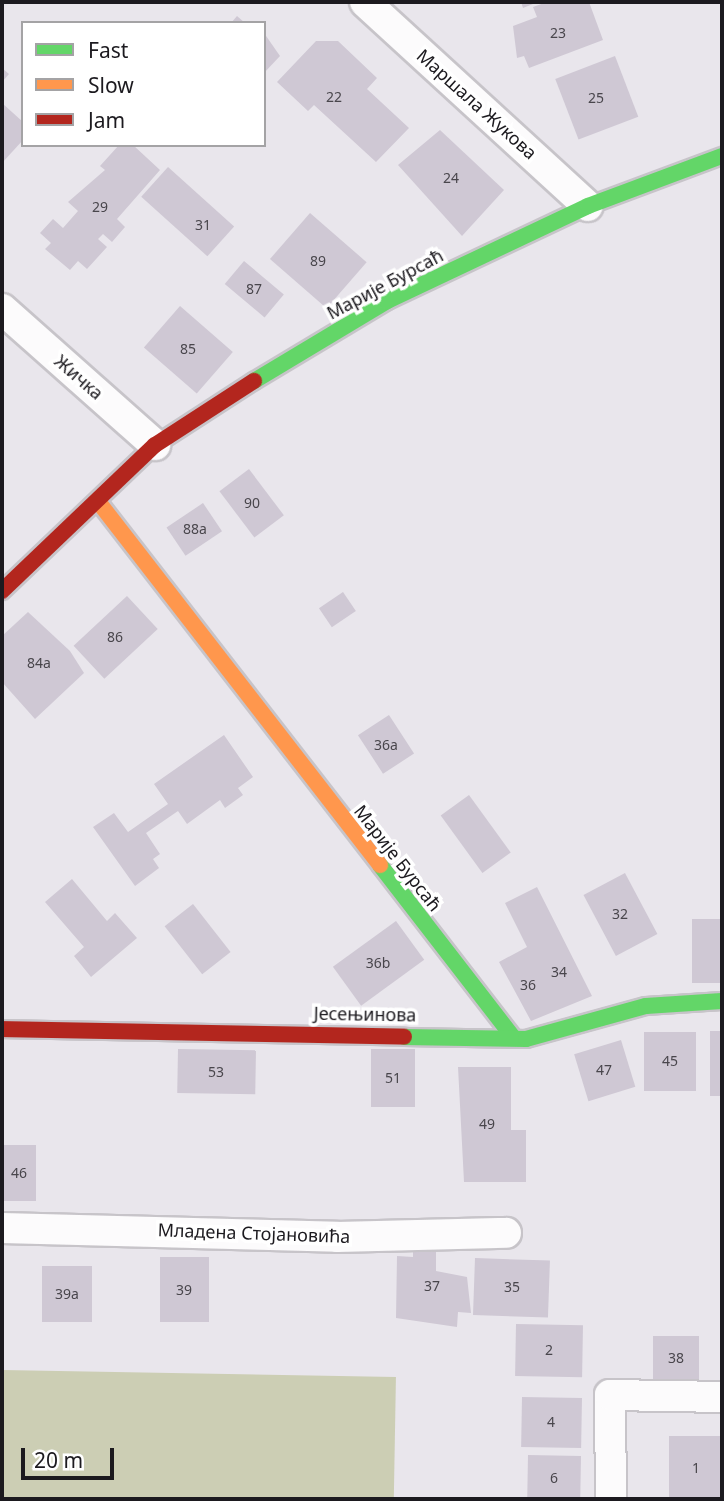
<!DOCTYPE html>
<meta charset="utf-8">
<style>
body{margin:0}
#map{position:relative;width:724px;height:1501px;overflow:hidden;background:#e9e6ec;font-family:"Noto Sans",sans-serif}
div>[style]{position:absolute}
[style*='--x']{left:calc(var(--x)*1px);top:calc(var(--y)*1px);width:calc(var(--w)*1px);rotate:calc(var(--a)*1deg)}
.green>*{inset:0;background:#ccceb4;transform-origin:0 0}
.building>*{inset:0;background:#cfc8d4;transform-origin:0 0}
.roads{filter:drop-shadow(2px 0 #c7c4c9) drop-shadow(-2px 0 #c7c4c9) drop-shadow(0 2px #c7c4c9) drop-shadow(0 -2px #c7c4c9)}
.street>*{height:30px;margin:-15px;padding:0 15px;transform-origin:15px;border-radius:15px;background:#fcfbfc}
.fast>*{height:16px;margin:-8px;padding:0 8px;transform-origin:8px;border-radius:8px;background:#63d668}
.slow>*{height:16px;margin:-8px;padding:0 8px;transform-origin:8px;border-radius:8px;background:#ff974d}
.jam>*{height:16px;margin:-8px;padding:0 8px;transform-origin:8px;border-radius:8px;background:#b3261e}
span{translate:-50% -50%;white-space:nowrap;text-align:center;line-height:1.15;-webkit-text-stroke:7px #fff;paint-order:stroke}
.number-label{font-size:14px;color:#49464c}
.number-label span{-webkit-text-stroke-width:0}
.street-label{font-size:18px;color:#1c1a1f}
.frame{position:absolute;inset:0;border:4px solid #1c1a1f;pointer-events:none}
.legend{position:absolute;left:21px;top:21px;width:245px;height:126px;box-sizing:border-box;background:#fff;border:2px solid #a4a3a5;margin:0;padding:9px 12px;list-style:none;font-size:21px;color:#1c1a1f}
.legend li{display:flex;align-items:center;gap:14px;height:35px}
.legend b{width:35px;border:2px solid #a4a3a5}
.scale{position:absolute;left:21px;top:1448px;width:93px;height:32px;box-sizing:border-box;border:4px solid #1c1a1f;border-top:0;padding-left:9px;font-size:21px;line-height:24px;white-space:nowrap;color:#1c1a1f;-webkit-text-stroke:5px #fff;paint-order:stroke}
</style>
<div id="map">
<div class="green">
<i style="left:2px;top:1370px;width:394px;height:129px;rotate:1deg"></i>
</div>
<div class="building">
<i style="clip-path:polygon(521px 2px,538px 2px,523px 8px)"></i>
<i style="clip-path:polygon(547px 2px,589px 2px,603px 40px,529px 68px,524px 56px,517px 58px,513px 26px,537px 17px,533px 7px)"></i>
<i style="clip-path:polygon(237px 16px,245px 23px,231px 23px)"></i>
<i style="clip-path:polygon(264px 33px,280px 56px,264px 73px)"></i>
<i style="clip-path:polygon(316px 41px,338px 41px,377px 78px,367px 89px,409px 128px,376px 162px,314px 105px,308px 111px,277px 82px)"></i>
<i style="left:615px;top:56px;width:65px;height:64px;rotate:69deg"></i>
<i style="clip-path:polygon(2px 68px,9px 74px,2px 82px)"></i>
<i style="clip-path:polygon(2px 103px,23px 122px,23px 140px,2px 163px)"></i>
<i style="clip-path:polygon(440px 130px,504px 190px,462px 236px,398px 165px)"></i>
<i style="clip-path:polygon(119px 145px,133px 145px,160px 170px,117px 219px,125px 227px,112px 242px,103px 234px,98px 239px,107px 247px,87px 269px,78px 261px,70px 270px,45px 249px,51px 243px,40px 233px,53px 219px,63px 228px,78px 211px,68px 202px,105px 170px,100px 166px)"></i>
<i style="left:168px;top:167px;width:89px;height:40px;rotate:42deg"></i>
<i style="left:310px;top:213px;width:75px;height:61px;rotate:41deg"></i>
<i style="left:244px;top:261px;width:52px;height:30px;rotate:40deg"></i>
<i style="left:180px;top:306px;width:70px;height:55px;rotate:41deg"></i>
<i style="left:249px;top:469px;width:58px;height:37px;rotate:53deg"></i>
<i style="left:203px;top:503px;width:34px;height:44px;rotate:56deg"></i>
<i style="left:343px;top:592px;width:23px;height:29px;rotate:56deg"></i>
<i style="left:127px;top:596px;width:45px;height:73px;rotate:47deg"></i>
<i style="clip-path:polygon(28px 612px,70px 651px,84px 673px,35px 719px,2px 682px,2px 636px)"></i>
<i style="left:389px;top:715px;width:46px;height:37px;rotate:57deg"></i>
<i style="clip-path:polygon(224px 735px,253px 777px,238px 788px,243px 795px,225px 808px,220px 800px,187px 824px,178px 811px,146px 833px,160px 854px,153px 859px,159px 868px,135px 886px,93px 827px,114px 813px,128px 832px,168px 804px,154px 784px)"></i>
<i style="left:469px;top:795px;width:71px;height:35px;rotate:54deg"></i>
<i style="left:625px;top:873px;width:69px;height:47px;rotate:62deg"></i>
<i style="clip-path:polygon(72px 879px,107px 921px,115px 913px,137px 938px,91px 977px,74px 956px,84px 947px,45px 902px)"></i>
<i style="clip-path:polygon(537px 887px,592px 996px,531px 1021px,499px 962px,527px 947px,505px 903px)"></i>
<i style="left:193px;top:904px;width:61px;height:36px;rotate:52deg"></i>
<i style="left:692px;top:919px;width:30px;height:64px"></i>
<i style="left:396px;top:921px;width:48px;height:78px;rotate:54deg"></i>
<i style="left:710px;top:1031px;width:12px;height:65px"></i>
<i style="left:644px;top:1032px;width:52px;height:59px"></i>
<i style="left:621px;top:1040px;width:49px;height:49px;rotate:73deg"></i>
<i style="left:178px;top:1049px;width:78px;height:44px;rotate:1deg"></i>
<i style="left:371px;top:1049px;width:44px;height:58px"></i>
<i style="clip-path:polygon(458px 1067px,511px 1067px,511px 1130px,526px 1130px,526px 1182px,464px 1182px)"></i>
<i style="left:2px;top:1145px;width:34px;height:56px"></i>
<i style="clip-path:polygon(413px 1251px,436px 1251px,436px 1271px,467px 1277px,471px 1313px,458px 1312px,457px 1327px,396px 1318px,397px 1256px,413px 1257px)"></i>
<i style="left:160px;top:1257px;width:49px;height:65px"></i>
<i style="left:475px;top:1258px;width:75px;height:57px;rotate:2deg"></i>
<i style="left:42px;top:1266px;width:50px;height:56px"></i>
<i style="left:516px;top:1324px;width:67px;height:52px;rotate:1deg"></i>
<i style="left:653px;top:1336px;width:46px;height:43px"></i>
<i style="left:522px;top:1397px;width:60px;height:50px;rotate:1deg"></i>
<i style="left:722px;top:1436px;width:63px;height:53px;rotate:90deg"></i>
<i style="left:528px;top:1455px;width:53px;height:44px;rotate:1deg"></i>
</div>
<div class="roads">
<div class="street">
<i style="--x:365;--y:2;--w:302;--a:42.5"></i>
<i style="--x:2;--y:309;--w:205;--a:41.6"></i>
<i style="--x:2;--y:1228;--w:335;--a:1.5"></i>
<i style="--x:337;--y:1237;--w:169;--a:-1.4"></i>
<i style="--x:611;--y:1499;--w:104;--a:-90.6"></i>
<i style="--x:610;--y:1395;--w:112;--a:1"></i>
</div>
<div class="fast">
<i style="--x:254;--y:381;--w:155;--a:-31"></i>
<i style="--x:387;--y:301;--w:222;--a:-25.3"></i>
<i style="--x:588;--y:206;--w:143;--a:-20.5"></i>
<i style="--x:380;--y:865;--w:216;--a:52.3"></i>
<i style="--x:404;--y:1037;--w:122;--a:0.9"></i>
<i style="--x:526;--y:1039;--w:124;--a:-15.4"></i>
<i style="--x:646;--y:1006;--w:76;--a:-3.8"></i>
</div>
<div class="slow">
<i style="--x:100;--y:504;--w:457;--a:52.2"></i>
</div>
<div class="jam">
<i style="--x:2;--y:591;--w:211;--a:-43.7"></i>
<i style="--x:155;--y:445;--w:118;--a:-32.9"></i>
<i style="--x:2;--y:1029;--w:402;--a:1.1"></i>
</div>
</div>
<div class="number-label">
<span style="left:558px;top:33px">23</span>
<span style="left:334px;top:97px">22</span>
<span style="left:596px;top:98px">25</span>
<span style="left:451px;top:178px">24</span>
<span style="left:100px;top:207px">29</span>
<span style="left:203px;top:225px">31</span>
<span style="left:318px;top:261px">89</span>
<span style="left:254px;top:289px">87</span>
<span style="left:188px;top:349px">85</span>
<span style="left:252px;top:503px">90</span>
<span style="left:195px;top:529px">88a</span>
<span style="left:115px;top:637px">86</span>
<span style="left:39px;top:663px">84a</span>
<span style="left:386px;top:745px">36a</span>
<span style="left:620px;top:914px">32</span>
<span style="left:378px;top:963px">36b</span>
<span style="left:559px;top:972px">34</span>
<span style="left:528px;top:985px">36</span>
<span style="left:670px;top:1061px">45</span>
<span style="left:604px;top:1070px">47</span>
<span style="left:216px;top:1072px">53</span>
<span style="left:393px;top:1078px">51</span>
<span style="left:487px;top:1124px">49</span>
<span style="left:19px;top:1173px">46</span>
<span style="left:432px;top:1286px">37</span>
<span style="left:512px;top:1287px">35</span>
<span style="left:184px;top:1290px">39</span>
<span style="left:67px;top:1294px">39a</span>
<span style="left:549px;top:1350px">2</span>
<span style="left:676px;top:1358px">38</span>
<span style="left:551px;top:1422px">4</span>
<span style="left:696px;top:1468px">1</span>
<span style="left:554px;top:1478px">6</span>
</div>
<div class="street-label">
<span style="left:477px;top:104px;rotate:42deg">Маршала Жукова</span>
<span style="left:385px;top:284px;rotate:-28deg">Марије Бурсаћ</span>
<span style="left:79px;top:377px;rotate:41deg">Жичка</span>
<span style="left:398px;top:858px;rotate:52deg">Марије Бурсаћ</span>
<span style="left:365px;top:1014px;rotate:1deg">Јесењинова</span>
<span style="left:254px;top:1233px;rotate:2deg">Младена Стојановића</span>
</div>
<div class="frame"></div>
<ul class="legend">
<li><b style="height:9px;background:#63d668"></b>Fast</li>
<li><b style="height:9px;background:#ff974d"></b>Slow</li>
<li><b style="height:9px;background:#b3261e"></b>Jam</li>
</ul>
<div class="scale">20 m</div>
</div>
